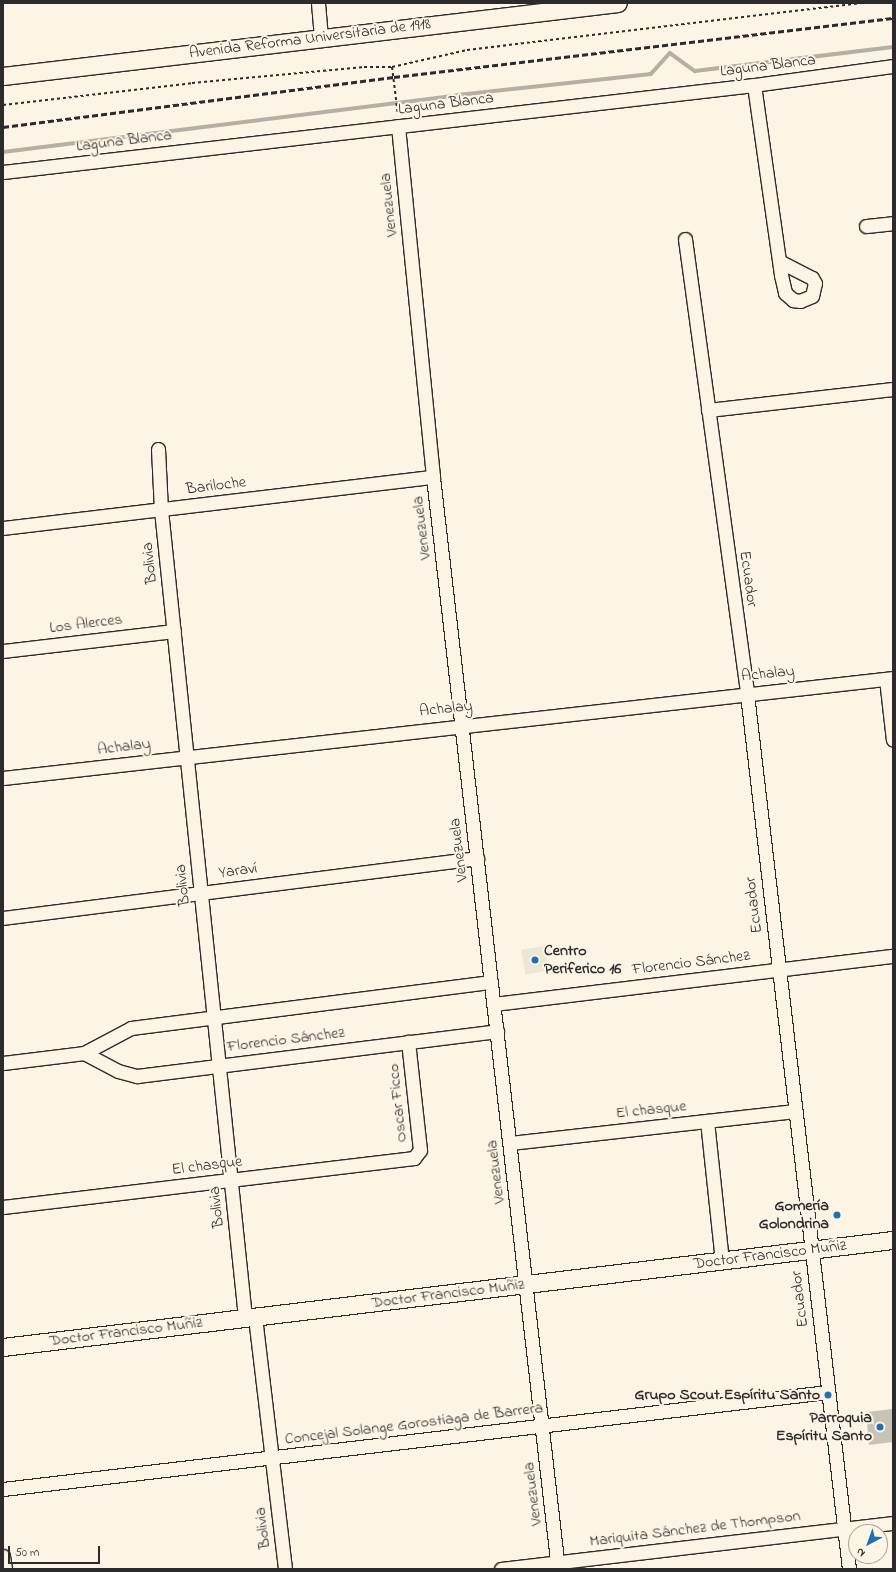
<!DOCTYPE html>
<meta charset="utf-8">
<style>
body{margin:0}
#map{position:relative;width:896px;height:1572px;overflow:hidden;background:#fcf5e5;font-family:"Indie Flower",sans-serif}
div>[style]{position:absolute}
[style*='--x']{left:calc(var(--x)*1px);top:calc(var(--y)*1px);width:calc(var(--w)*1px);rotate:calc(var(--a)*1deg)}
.built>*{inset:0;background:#ece6d7;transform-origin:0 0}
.stream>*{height:3.5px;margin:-1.75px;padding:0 1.75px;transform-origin:1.75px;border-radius:1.75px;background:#b4b0a5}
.building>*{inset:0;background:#c8c3b7}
.path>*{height:2px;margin-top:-1px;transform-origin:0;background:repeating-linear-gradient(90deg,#2b2b2b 0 3px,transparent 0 6px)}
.roads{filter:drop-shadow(1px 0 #2b2b2b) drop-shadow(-1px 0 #2b2b2b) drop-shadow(0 1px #2b2b2b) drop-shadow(0 -1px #2b2b2b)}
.minor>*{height:13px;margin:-6.5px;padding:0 6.5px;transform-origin:6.5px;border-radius:6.5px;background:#fcf5e5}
.major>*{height:17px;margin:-8.5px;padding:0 8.5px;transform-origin:8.5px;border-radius:8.5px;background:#fcf5e5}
.rail>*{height:3px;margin-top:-1.5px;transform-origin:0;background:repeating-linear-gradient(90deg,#2b2b2b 0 6px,transparent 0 9px)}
.dots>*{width:11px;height:11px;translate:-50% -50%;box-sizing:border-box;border:2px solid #fcf5e5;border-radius:50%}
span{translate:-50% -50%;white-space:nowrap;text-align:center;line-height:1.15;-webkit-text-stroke:4px #fcf5e5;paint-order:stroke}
.street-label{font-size:16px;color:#2b2b2b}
.poi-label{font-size:16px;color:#2b2b2b;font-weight:700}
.left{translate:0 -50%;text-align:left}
.right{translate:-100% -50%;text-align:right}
.frame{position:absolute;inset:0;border:4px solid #2b2b2b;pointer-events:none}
.north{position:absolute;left:848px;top:1524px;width:40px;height:40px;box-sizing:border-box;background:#fcf5e5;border:1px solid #a8a49b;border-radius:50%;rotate:221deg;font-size:11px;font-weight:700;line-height:16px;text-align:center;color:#2b2b2b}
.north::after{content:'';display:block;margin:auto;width:14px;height:18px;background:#1f6fb2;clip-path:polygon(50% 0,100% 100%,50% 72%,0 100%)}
.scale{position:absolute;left:8px;top:1546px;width:92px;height:18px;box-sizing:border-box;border:2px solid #2b2b2b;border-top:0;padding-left:5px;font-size:12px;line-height:14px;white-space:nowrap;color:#2b2b2b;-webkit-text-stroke:3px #fcf5e5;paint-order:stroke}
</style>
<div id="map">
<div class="built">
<i style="left:545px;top:946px;width:25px;height:24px;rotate:81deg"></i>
</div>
<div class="stream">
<i style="--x:3;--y:152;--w:459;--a:-7.1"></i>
<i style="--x:458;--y:95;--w:194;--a:-6.2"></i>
<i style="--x:651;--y:74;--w:28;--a:-48"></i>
<i style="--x:670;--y:53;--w:31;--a:36"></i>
<i style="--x:695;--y:71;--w:199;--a:-6.9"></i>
</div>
<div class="building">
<i style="clip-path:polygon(893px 1409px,893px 1442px,869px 1445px,866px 1412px)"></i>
</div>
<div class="path">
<i style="--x:392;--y:67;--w:48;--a:82.9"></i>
<i style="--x:3;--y:105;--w:190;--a:-6.6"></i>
<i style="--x:192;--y:83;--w:173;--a:-5.3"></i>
<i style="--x:364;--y:67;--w:28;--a:0"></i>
<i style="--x:392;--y:67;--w:77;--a:-12.8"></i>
<i style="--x:467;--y:50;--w:400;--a:-6.8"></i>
</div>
<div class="roads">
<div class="minor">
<i style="--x:318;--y:3;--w:35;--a:85"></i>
<i style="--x:754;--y:85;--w:192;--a:81.9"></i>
<i style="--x:781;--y:275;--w:18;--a:77"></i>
<i style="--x:785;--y:293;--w:11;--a:41"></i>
<i style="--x:793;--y:300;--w:7;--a:8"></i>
<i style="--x:800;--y:301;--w:13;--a:-23"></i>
<i style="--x:812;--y:296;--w:13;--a:-77"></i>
<i style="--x:815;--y:283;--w:6;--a:-121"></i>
<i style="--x:812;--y:278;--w:36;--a:-153"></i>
<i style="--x:398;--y:126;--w:353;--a:84.3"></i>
<i style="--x:433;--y:477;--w:1099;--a:83.47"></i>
<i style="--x:3;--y:172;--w:756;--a:-6.61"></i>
<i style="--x:754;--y:85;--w:140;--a:-7.8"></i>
<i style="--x:866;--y:226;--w:27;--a:-6"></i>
<i style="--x:685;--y:239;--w:459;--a:82.2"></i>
<i style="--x:747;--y:694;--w:881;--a:83.35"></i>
<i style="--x:708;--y:410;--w:186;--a:-6.5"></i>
<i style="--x:158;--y:449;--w:61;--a:87.2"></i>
<i style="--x:161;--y:510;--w:812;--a:84.06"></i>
<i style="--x:3;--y:528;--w:433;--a:-6.8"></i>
<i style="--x:3;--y:651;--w:172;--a:-6.7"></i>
<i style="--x:886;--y:679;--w:61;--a:83.5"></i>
<i style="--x:3;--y:778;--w:896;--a:-6.41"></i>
<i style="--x:3;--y:918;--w:478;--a:-7.2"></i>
<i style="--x:494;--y:1004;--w:402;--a:-6.9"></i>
<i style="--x:84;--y:1053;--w:38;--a:28"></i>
<i style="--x:118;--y:1071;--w:20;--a:15"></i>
<i style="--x:137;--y:1076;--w:363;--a:-7.1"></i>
<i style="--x:3;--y:1063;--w:82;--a:-7"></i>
<i style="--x:84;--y:1053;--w:53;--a:-28"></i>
<i style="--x:131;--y:1028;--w:363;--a:-7.3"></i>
<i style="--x:707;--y:1121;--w:141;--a:83.9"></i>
<i style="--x:510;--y:1143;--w:287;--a:-6.4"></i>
<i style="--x:3;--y:1207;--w:414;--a:-6.8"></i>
<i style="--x:414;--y:1158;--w:10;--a:-53"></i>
<i style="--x:420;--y:1150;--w:109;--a:-96.3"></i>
<i style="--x:255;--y:1317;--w:254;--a:83.2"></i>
<i style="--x:3;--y:1489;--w:831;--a:-6.71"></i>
<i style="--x:3;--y:1556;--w:13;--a:81"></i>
<i style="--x:501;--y:1569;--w:395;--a:-6.7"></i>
</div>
<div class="major">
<i style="--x:3;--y:76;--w:619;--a:-6.77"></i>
<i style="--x:3;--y:1347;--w:896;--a:-6.86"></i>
</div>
</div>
<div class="rail">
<i style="--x:3;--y:127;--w:394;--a:-7.3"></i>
<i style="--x:394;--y:77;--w:502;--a:-6.74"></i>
</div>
<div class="dots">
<i style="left:535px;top:960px;background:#1f6fb2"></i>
<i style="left:837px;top:1215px;background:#1f6fb2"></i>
<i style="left:828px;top:1395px;background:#1f6fb2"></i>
<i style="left:880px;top:1427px;background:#1f6fb2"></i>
</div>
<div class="street-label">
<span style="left:310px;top:39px;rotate:-7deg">Avenida Reforma Universitaria de 1918</span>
<span style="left:768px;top:66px;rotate:-7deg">Laguna Blanca</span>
<span style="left:446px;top:104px;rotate:-7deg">Laguna Blanca</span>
<span style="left:124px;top:141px;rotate:-7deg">Laguna Blanca</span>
<span style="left:389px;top:205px;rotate:-96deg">Venezuela</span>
<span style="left:216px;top:486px;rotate:-7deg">Bariloche</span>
<span style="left:422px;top:528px;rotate:-97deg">Venezuela</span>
<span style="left:150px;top:563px;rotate:-96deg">Bolivia</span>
<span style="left:748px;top:579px;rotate:82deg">Ecuador</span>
<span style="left:86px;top:624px;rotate:-7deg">Los Alerces</span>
<span style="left:768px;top:674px;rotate:-6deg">Achalay</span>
<span style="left:446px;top:709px;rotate:-6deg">Achalay</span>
<span style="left:124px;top:747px;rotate:-7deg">Achalay</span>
<span style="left:459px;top:850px;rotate:-97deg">Venezuela</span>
<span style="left:238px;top:871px;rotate:-7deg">Yaraví</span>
<span style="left:183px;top:885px;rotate:-96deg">Bolivia</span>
<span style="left:754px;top:905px;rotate:-97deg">Ecuador</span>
<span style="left:691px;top:963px;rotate:-7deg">Florencio Sánchez</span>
<span style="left:286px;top:1040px;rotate:-7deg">Florencio Sánchez</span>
<span style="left:398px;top:1103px;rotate:-96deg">Oscar Ficco</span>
<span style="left:651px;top:1110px;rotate:-6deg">El chasque</span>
<span style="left:207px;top:1166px;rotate:-7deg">El chasque</span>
<span style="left:496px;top:1172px;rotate:-97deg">Venezuela</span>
<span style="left:217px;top:1207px;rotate:-96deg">Bolivia</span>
<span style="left:770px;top:1255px;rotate:-7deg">Doctor Francisco Muñiz</span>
<span style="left:448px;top:1294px;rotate:-7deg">Doctor Francisco Muñiz</span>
<span style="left:800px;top:1299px;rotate:-97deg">Ecuador</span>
<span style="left:126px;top:1332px;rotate:-7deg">Doctor Francisco Muñiz</span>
<span style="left:414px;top:1424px;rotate:-7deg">Concejal Solange Gorostiaga de Barrera</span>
<span style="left:533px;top:1494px;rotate:-97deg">Venezuela</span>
<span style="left:263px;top:1528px;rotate:-97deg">Bolivia</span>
<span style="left:695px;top:1529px;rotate:-7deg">Mariquita Sánchez de Thompson</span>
</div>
<div class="poi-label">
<span class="left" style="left:544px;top:960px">Centro<br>Periferico 16</span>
<span class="right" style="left:829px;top:1215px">Gomería<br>Golondrina</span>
<span class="right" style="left:820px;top:1395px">Grupo Scout Espíritu Santo</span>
<span class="right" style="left:872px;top:1427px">Parroquia<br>Espíritu Santo</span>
</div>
<div class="frame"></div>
<div class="north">N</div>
<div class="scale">50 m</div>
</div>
